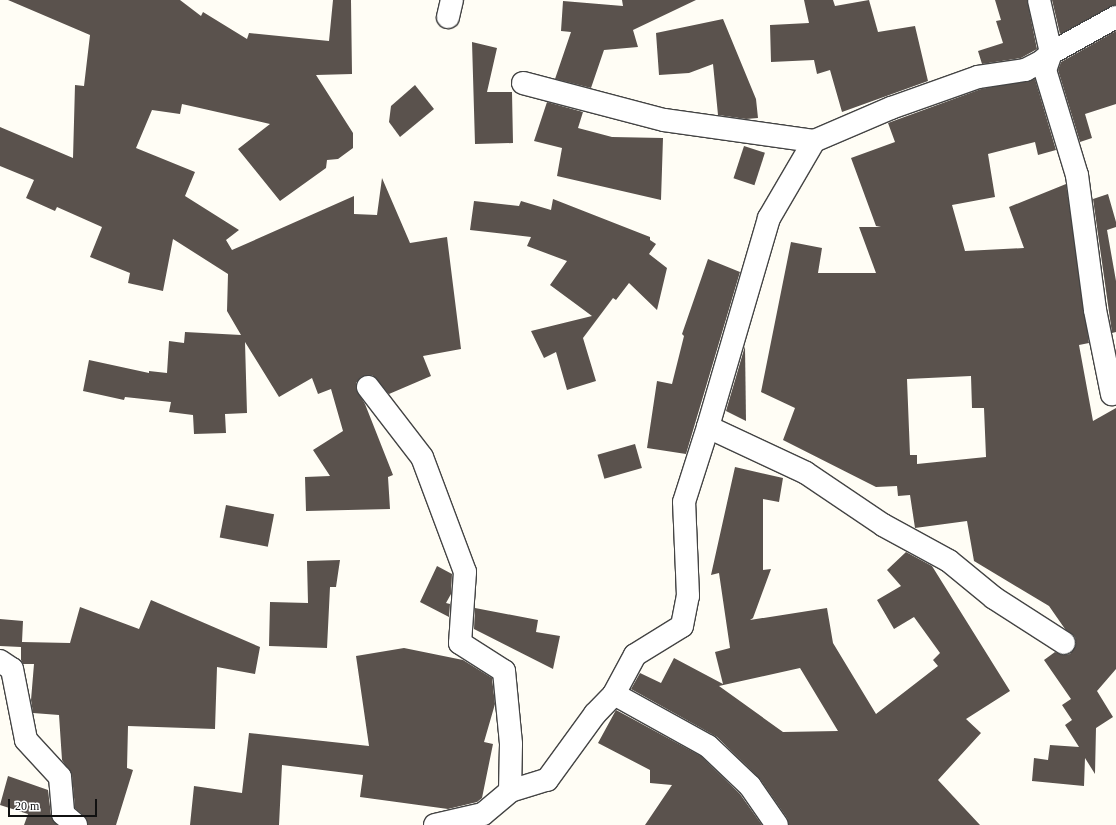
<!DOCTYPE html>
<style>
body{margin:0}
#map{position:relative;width:1116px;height:825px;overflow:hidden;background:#fffdf5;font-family:Georgia,serif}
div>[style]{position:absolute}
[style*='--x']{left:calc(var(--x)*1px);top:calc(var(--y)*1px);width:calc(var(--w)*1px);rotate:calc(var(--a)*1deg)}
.building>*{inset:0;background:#5a524d;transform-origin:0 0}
.roads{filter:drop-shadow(1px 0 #444) drop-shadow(-1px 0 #444) drop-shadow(0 1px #444) drop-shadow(0 -1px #444)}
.minor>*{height:22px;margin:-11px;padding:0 11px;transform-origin:11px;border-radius:11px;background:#fff}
span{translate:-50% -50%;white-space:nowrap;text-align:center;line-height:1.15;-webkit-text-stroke:4px #fff;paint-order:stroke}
.scale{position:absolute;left:8px;top:799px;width:89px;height:18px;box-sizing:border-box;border:2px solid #111;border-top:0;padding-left:5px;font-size:12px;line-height:14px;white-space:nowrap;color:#111;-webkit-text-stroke:3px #fff;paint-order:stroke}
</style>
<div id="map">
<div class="building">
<i style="clip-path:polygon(8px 0,180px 0,201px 16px,203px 12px,247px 39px,249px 33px,329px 41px,333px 0,351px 0,352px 74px,316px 75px,353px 133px,353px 148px,338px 159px,327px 160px,326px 168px,280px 201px,238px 149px,270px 124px,182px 104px,180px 114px,152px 110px,136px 148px,195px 172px,185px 196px,239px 230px,226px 240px,232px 250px,354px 196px,354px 214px,377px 215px,382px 178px,410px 243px,447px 237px,461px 349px,423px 356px,431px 376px,389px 394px,372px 375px,361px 377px,356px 383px,356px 389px,365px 404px,393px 475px,388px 477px,390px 509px,306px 511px,305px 477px,330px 476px,313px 450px,343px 431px,331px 389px,318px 394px,312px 378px,279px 397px,245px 342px,247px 413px,225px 414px,226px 433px,194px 434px,193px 415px,169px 412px,171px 402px,125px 397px,124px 400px,83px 391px,89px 360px,149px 373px,149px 371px,167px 373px,169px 341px,184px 343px,185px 332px,241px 335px,227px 311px,228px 274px,173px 239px,163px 291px,128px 283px,130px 273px,90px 257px,102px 227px,57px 207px,55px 211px,26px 198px,34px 180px,0 166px,0 127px,73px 158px,75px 85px,84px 86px,90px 35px)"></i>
<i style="clip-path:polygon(622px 0,696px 0,633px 30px,638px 47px,604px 50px,591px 88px,555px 79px,571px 32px,561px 31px,563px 1px,623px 6px)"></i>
<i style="clip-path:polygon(804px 0,833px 0,835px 6px,869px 0,878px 32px,915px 26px,928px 81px,842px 112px,830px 70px,817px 74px,814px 60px,771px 62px,770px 25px,809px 23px)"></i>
<i style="clip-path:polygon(995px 0,1027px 0,1037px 49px,1021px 58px,982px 64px,978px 51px,1003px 43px,996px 21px,1001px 20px)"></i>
<i style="clip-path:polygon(1052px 0,1116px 0,1116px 5px,1060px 34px)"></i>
<i style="clip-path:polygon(723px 19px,756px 99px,758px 118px,746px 119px,718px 115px,713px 64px,689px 73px,659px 75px,656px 33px)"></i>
<i style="clip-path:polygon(1116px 31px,1116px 104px,1085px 114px,1092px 138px,1080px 142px,1058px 70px,1061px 62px)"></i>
<i style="clip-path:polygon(472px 42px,497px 48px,487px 92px,512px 92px,513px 143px,475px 144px)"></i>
<i style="clip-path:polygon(evenodd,1035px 79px,1056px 150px,1038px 155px,1035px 142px,988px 154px,995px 197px,952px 205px,965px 251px,1024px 248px,1009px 207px,1066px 184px,1089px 343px,1079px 345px,1093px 421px,1116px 408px,1116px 669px,1097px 691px,1113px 717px,1096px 728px,1095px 774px,1085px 758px,1084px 786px,1032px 781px,1034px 758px,1048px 760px,1050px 745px,1079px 747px,1065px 725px,1072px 720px,1062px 705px,1071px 699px,1044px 660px,1055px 652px,1063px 655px,1070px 654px,1076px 644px,1075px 637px,1065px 629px,1049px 606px,974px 561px,967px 521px,915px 528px,910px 495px,898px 496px,897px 486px,876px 487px,783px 440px,795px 408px,761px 392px,791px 242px,822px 248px,818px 273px,876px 273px,859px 227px,881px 227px,876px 226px,851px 158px,895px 142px,888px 123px,981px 89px,1035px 79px,971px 376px,972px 408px,984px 408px,986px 457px,917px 464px,917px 455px,910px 455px,907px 379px,971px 376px)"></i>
<i style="clip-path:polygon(415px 85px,434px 109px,400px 137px,389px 122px,391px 106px)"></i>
<i style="clip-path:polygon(547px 102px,583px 112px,578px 128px,612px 137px,663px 138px,661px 200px,557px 176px,562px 148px,534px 141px)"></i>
<i style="left:744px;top:146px;width:22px;height:34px;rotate:18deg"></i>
<i style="clip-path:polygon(1108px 194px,1116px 222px,1116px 227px,1107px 230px,1116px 281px,1116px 332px,1112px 333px,1093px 199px)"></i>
<i style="clip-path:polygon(553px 199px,650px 237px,650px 240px,656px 244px,649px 254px,667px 268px,657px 310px,629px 283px,616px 300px,613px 298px,583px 338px,596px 381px,567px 390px,556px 352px,544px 358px,531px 331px,592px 316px,550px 285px,567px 261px,527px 246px,531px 237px,470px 230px,474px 201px,519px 206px,521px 201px,551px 210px)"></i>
<i style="clip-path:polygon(708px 259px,740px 272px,686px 454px,647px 448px,657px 381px,672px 384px,684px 336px,682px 334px)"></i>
<i style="clip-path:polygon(745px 346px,746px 421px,726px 411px)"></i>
<i style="left:635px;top:444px;width:25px;height:39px;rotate:74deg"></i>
<i style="clip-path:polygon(evenodd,735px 467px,783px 478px,779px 502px,763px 499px,763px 570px,771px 569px,753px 618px,750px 620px,827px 608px,833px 643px,876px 714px,938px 666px,933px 660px,940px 653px,914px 617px,894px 629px,877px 600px,901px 586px,887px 570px,906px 552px,932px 566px,1010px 691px,966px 719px,981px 733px,938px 780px,980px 825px,789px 825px,787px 818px,760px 779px,717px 737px,631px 689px,640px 673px,661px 683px,674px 658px,723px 684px,715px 652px,730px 648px,719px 573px,711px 575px,735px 467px,800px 668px,838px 731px,783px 732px,719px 686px,800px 668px)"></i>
<i style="left:226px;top:505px;width:49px;height:33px;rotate:11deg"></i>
<i style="clip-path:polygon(340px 560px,336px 587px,330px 587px,327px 648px,269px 646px,270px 602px,308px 603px,307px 561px)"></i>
<i style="clip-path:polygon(437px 566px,452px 574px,451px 594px,446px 603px,450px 604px,449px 617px,420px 602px)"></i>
<i style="clip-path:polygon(151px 600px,260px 647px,255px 674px,217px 667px,215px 729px,128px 726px,127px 768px,133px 770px,116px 825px,88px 825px,84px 816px,75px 808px,72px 776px,62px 760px,59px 715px,33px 713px,31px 700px,34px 664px,23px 664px,21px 660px,21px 647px,0 646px,0 619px,23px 621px,22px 642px,70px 643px,80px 607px,139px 629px)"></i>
<i style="clip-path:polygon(475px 608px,538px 620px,536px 632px,560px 636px,553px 669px,474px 629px)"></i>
<i style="clip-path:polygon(404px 648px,463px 660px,492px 678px,495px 704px,484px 742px,493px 744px,482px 798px,477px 802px,448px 809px,360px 797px,363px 775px,282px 765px,279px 825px,190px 825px,194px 786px,242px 793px,249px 733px,369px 746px,356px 656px)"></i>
<i style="clip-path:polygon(616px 710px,701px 756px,740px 794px,762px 825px,645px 825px,672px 785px,650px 783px,650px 770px,598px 743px)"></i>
<i style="clip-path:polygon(8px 776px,48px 790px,51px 815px,57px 825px,24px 825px,28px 814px,0 805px)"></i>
</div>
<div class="roads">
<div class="minor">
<i style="--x:1039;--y:0;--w:54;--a:77.2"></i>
<i style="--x:1051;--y:53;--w:18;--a:109"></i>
<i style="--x:1045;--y:70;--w:110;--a:73.1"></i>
<i style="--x:1077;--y:175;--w:136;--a:82.4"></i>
<i style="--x:1095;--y:310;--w:86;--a:78.6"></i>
<i style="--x:448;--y:17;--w:17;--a:-77"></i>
<i style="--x:523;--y:83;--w:146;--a:14.7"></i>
<i style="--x:664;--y:120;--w:151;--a:8"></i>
<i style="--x:814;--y:141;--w:84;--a:-23.2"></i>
<i style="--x:891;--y:108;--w:92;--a:-19.6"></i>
<i style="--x:978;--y:77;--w:48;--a:-8.5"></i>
<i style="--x:1025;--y:70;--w:18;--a:-27"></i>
<i style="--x:1041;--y:62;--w:13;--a:-42"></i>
<i style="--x:1051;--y:53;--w:74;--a:-29"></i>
<i style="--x:814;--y:141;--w:89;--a:120.3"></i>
<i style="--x:769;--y:218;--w:218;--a:106.3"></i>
<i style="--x:708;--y:427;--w:108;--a:25.1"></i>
<i style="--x:806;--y:473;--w:93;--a:34"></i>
<i style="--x:883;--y:525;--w:75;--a:28.6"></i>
<i style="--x:949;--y:561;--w:58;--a:39.4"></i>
<i style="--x:994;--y:598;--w:83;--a:32.7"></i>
<i style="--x:368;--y:387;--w:88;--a:52.4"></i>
<i style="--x:422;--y:457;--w:123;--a:69.5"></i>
<i style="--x:465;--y:572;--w:71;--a:94"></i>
<i style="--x:460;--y:643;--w:52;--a:32.5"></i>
<i style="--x:504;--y:671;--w:73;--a:84.5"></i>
<i style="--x:511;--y:744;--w:47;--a:91.2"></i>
<i style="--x:0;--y:661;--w:14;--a:34"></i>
<i style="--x:12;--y:669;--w:72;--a:78.8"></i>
<i style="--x:26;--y:740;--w:50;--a:47.4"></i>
<i style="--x:60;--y:777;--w:37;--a:85"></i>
<i style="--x:63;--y:814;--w:17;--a:40"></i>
<i style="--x:614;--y:694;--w:44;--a:-61.7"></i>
<i style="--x:635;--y:655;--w:55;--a:-31.7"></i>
<i style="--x:682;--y:626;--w:31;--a:-79"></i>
<i style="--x:688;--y:596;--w:94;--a:-92.4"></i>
<i style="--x:684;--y:502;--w:79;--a:-72.3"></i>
<i style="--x:435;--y:825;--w:49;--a:-12.9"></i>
<i style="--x:483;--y:814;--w:35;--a:-40"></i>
<i style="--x:510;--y:791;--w:39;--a:-17"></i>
<i style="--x:547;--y:780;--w:82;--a:-54"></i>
<i style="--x:595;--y:714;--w:28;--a:-46"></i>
<i style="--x:614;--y:694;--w:107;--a:29"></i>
<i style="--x:708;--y:746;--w:58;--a:43.6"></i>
<i style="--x:750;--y:786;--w:47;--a:55.3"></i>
</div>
</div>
<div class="scale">20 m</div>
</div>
